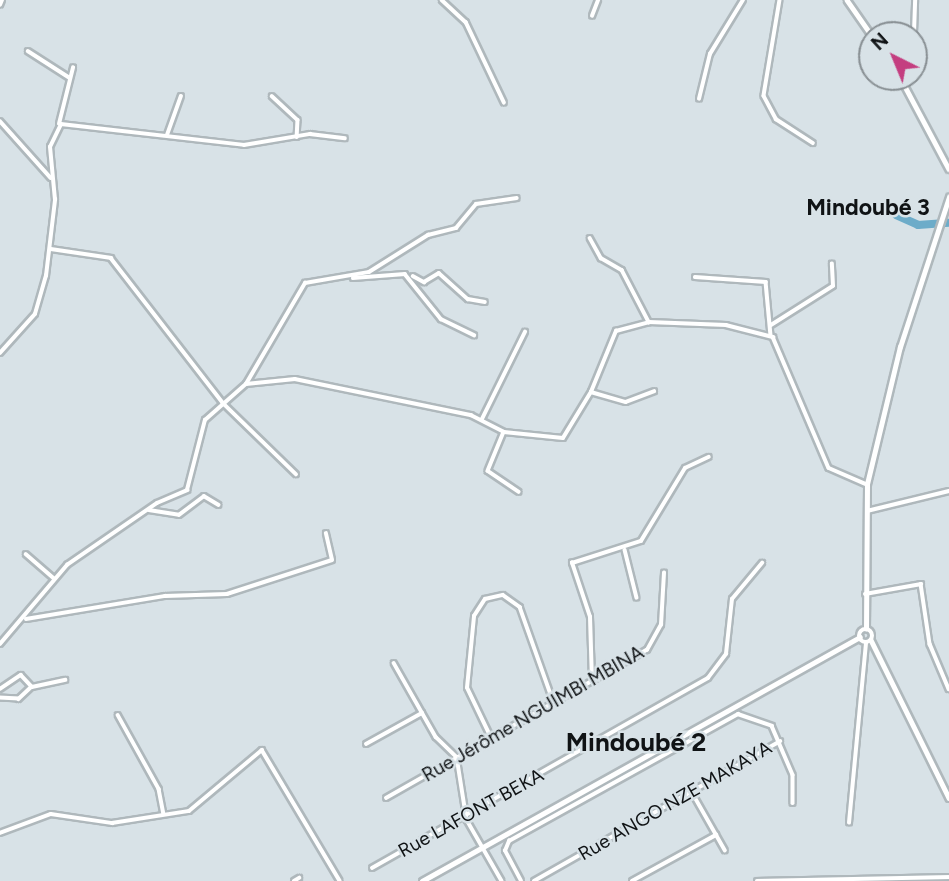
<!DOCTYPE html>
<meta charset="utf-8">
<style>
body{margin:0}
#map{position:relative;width:949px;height:881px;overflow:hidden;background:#d8e2e7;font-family:Figtree,sans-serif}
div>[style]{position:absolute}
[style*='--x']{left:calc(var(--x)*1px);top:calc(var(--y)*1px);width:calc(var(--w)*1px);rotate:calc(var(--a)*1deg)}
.river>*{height:8px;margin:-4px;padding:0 4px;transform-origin:4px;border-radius:4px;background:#6dacc9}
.roads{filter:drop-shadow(2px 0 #afb8bc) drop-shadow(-2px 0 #afb8bc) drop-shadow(0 2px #afb8bc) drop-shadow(0 -2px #afb8bc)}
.minor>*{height:3.5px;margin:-1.75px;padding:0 1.75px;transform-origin:1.75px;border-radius:1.75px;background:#fff}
.tertiary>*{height:4.5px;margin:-2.25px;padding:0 2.25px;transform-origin:2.25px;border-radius:2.25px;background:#fff}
.tertiary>.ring{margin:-2.25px;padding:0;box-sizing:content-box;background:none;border:4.5px solid #fff;border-radius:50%}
span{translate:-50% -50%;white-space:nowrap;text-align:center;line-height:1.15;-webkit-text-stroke:5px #d8e2e7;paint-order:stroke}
.street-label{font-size:19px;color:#101315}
.quarter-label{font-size:23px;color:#101315;font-weight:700}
.district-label{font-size:26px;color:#101315;font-weight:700}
.north{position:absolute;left:858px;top:21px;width:70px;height:70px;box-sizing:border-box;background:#d8e2e7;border:2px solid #888f93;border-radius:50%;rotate:317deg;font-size:19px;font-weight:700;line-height:28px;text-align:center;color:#101315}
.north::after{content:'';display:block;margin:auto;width:24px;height:32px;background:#c43e80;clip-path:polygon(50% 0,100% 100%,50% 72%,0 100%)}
</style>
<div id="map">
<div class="river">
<i style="--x:896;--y:215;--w:24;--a:24"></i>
<i style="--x:918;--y:225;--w:31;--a:-4"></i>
</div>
<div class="roads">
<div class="minor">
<i style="--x:442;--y:0;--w:33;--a:43"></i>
<i style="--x:466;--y:22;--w:89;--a:64.6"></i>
<i style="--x:780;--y:0;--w:97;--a:99.5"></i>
<i style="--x:764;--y:96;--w:26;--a:62"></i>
<i style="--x:776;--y:119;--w:44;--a:33"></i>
<i style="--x:0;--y:5;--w:5;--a:-68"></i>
<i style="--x:592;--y:16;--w:17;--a:-69"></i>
<i style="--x:914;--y:33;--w:33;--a:-88"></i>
<i style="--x:28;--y:51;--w:50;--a:32.7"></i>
<i style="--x:272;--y:96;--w:35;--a:43"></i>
<i style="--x:298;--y:120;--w:17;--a:93"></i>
<i style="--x:699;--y:99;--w:46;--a:-76.3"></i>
<i style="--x:710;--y:54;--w:63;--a:-58.6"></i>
<i style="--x:0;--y:121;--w:76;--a:48.2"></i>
<i style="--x:59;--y:124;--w:58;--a:-76"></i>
<i style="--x:167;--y:135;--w:41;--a:-70.3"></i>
<i style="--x:590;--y:238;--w:23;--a:61"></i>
<i style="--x:601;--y:258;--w:24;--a:30"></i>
<i style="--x:622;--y:270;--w:59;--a:62.6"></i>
<i style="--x:51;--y:249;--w:61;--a:8.5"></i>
<i style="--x:111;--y:258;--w:183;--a:52.3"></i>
<i style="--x:223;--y:403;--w:102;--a:44.2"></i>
<i style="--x:413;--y:276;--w:13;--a:29"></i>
<i style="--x:424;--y:282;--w:17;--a:-31"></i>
<i style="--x:439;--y:273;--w:39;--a:42"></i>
<i style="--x:468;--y:299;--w:17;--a:10"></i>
<i style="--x:695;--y:277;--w:71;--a:4"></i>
<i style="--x:766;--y:282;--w:54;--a:84.7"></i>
<i style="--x:353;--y:278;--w:52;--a:-4.4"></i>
<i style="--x:405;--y:274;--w:58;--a:51.3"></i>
<i style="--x:441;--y:319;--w:37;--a:26"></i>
<i style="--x:771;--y:325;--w:73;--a:-32.2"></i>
<i style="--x:833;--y:286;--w:22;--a:-93"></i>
<i style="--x:0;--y:353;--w:52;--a:-48.1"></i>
<i style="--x:35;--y:314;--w:40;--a:-74"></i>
<i style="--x:46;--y:276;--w:77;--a:-83.2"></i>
<i style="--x:55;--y:200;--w:53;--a:-95.4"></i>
<i style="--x:50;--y:147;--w:25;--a:-64"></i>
<i style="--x:61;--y:124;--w:184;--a:6.5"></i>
<i style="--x:244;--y:145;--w:67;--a:-9.5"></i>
<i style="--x:310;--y:134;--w:35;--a:7"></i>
<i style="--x:246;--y:384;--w:49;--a:-5.8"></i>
<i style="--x:295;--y:379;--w:180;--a:11.6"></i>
<i style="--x:471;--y:415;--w:37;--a:27"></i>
<i style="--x:504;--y:432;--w:59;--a:5.8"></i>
<i style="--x:563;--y:438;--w:54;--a:-58.7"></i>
<i style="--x:591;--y:392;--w:66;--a:-67.7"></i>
<i style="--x:616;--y:331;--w:34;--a:-15"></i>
<i style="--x:649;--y:322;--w:77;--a:2.2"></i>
<i style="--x:726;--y:325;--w:49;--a:14.3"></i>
<i style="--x:773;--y:337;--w:142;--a:66.9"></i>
<i style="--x:829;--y:468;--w:40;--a:23.4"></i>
<i style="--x:591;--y:392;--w:36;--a:16"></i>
<i style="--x:626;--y:402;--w:30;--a:-21"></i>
<i style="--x:482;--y:419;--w:97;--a:-63.7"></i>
<i style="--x:504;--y:432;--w:42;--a:112.3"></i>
<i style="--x:488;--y:471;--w:37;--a:34"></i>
<i style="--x:149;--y:510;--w:30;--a:9"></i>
<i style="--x:179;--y:515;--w:31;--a:-37"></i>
<i style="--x:204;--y:496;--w:17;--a:31"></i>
<i style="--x:867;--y:511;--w:84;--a:-13.7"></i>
<i style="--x:625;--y:550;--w:49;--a:76"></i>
<i style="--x:26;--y:554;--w:37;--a:41"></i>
<i style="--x:865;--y:594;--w:57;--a:-10.1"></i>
<i style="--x:921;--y:584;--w:61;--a:81.5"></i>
<i style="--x:930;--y:644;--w:49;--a:67.1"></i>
<i style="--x:26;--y:619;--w:141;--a:-9.4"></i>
<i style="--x:165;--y:596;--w:62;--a:-1.8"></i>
<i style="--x:227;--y:594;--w:110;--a:-17.9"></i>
<i style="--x:332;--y:560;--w:27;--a:-103"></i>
<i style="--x:0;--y:644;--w:104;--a:-49.7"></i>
<i style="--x:67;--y:565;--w:109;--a:-34.6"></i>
<i style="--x:157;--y:503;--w:33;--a:-23"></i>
<i style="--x:187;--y:490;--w:72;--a:-75.6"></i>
<i style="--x:205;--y:420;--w:55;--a:-41.3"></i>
<i style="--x:246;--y:384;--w:117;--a:-59.7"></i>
<i style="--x:305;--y:283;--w:65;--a:-9.8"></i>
<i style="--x:369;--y:272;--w:70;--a:-32.1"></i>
<i style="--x:428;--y:235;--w:29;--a:-14"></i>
<i style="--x:456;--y:228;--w:31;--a:-50"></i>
<i style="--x:476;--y:204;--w:41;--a:-8.3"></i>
<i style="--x:394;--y:663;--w:85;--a:60.4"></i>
<i style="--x:436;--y:737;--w:29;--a:44"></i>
<i style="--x:457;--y:757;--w:64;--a:81"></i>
<i style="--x:467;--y:820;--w:70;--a:60.2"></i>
<i style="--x:592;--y:681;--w:64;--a:-91.8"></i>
<i style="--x:590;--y:617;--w:57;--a:-108.4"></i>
<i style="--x:572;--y:563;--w:72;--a:-17.7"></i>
<i style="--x:641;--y:541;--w:85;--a:-58.9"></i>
<i style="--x:685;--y:468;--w:26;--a:-25"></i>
<i style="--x:32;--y:687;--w:34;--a:-12"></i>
<i style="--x:0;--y:689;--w:25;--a:-34"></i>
<i style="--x:21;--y:675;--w:16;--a:47"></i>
<i style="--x:32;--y:687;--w:18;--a:137"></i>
<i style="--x:19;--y:699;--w:19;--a:-177"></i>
<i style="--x:118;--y:715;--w:85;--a:61"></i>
<i style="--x:159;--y:789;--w:25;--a:79"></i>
<i style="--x:491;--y:738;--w:55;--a:-115.6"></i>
<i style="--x:467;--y:688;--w:72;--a:-84.4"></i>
<i style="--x:474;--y:616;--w:20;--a:-57"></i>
<i style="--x:485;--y:599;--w:18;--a:-13"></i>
<i style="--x:503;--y:595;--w:21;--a:35"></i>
<i style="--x:520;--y:607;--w:102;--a:70.5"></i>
<i style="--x:366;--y:744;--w:64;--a:-29"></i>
<i style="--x:692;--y:792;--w:67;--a:60.4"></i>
<i style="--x:386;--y:798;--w:300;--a:-29.6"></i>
<i style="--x:647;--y:650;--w:29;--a:-61"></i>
<i style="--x:661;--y:625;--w:52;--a:-86.7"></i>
<i style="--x:849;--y:823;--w:181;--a:-84.6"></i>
<i style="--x:0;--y:833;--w:54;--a:-20.4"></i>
<i style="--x:51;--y:814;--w:62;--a:8.4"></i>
<i style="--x:112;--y:823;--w:78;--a:-8.9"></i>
<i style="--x:189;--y:811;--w:95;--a:-39.9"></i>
<i style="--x:262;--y:750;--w:152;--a:59.2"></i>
<i style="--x:372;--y:868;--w:386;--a:-29.5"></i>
<i style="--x:708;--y:678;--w:30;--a:-53"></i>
<i style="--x:726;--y:654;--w:55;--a:-83.8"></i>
<i style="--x:732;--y:599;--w:47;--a:-50.2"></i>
<i style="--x:294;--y:881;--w:6;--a:-31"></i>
<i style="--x:521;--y:881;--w:34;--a:-118"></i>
<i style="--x:505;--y:851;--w:11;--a:-68"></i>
<i style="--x:509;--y:841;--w:262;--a:-29"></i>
<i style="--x:738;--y:714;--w:36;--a:19"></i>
<i style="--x:772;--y:726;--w:53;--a:66.8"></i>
<i style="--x:793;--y:775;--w:28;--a:90"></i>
<i style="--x:534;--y:881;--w:283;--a:-29.6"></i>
<i style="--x:632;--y:881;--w:96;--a:-28.7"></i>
<i style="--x:757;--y:881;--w:192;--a:-1.2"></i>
</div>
<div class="tertiary">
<i style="--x:847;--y:0;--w:44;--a:55.2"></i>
<i style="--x:900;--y:77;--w:104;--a:62"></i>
<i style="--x:866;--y:629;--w:145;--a:-89.6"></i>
<i style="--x:867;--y:484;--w:141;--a:-76.5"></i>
<i style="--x:900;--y:347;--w:158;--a:-71.9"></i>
<i class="ring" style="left:859px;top:629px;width:9.5px;height:9.5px"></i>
<i style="--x:871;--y:640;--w:176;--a:63.7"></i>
<i style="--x:422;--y:881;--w:501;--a:-29.12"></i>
</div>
</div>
<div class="street-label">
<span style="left:533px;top:714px;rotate:-30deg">Rue Jérôme NGUIMBI MBINA</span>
<span style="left:675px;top:801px;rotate:-30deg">Rue ANGO NZE MAKAYA</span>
<span style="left:471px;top:813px;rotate:-29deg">Rue LAFONT BEKA</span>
</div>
<div class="quarter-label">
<span style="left:868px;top:207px">Mindoubé 3</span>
</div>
<div class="district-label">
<span style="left:636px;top:743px">Mindoubé 2</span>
</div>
<div class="north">N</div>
</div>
